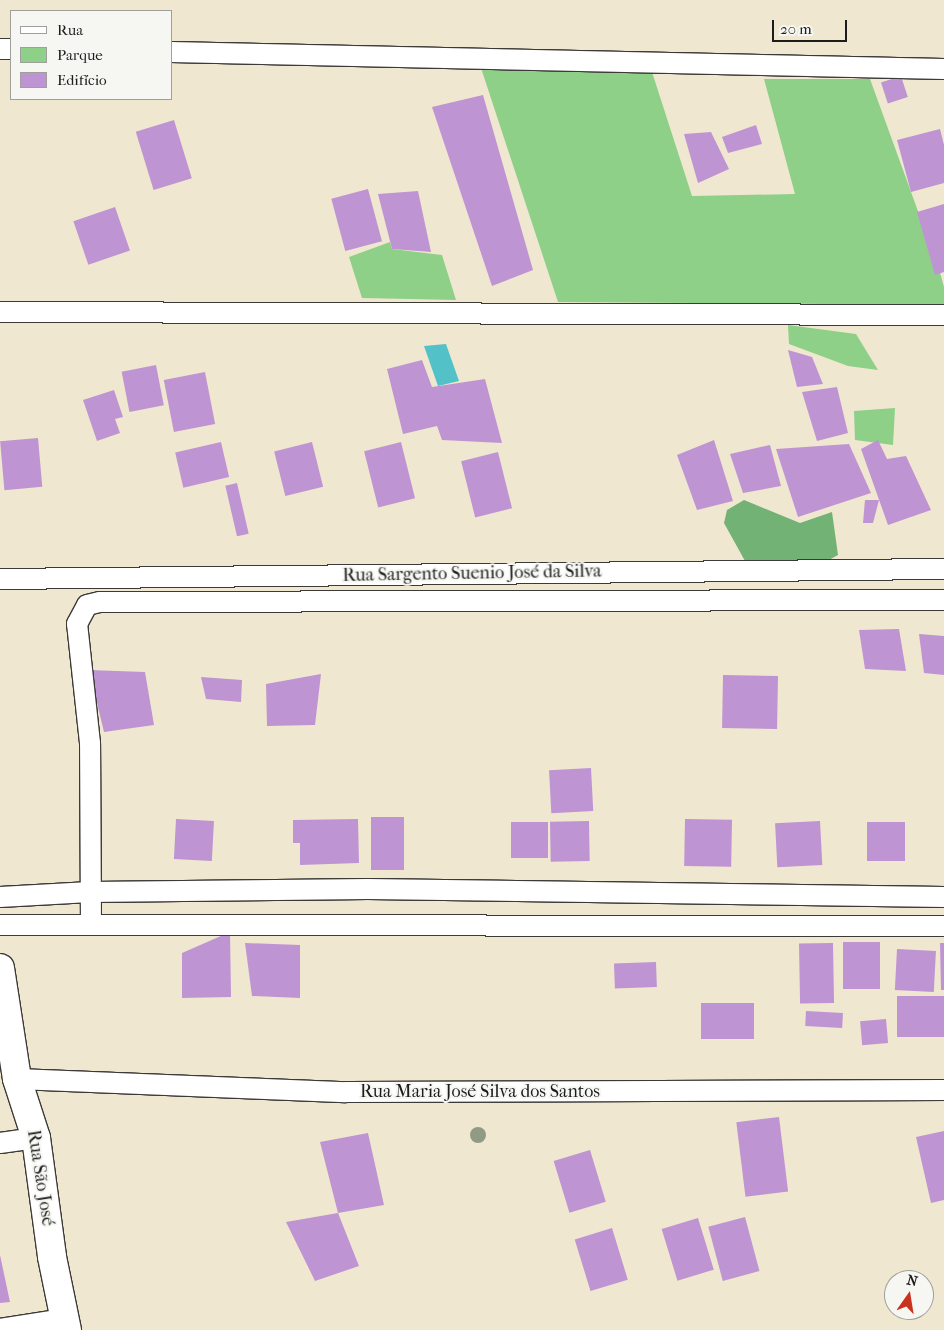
<!DOCTYPE html>
<meta charset="utf-8">
<style>
body{margin:0}
#map{position:relative;width:944px;height:1330px;overflow:hidden;background:#f0e7d0;font-family:"IM FELL French Canon",serif}
div>[style]{position:absolute}
[style*='--x']{left:calc(var(--x)*1px);top:calc(var(--y)*1px);width:calc(var(--w)*1px);rotate:calc(var(--a)*1deg)}
.green>*{inset:0;background:#8ed088}
.forest>*{inset:0;background:#72b274}
.water>*{inset:0;background:#53c1c8}
.building>*{inset:0;background:#bf94d2;transform-origin:0 0}
.roads{filter:drop-shadow(1px 0 #3c3a37) drop-shadow(-1px 0 #3c3a37) drop-shadow(0 1px #3c3a37) drop-shadow(0 -1px #3c3a37)}
.street>*{height:20px;margin:-10px;padding:0 10px;transform-origin:10px;border-radius:10px;background:#fff}
.secondary>*{height:28px;margin:-14px;padding:0 14px;transform-origin:14px;border-radius:14px;background:#fff}
.trees>*{width:16px;height:16px;margin:-8px;border-radius:50%;background:#919a82}
span{translate:-50% -50%;white-space:nowrap;text-align:center;line-height:1.15;-webkit-text-stroke:4px #f6f6f2;paint-order:stroke}
.street-label{font-size:18px;color:#1c1c1c}
.legend{position:absolute;left:10px;top:10px;width:162px;height:90px;box-sizing:border-box;background:#f6f6f2;border:1px solid #9f9f9c;margin:0;padding:6px 9px;list-style:none;font-size:15px;color:#1c1c1c}
.legend li{display:flex;align-items:center;gap:10px;height:25px}
.legend b{width:25px;border:1px solid #9f9f9c}
.north{position:absolute;left:884px;top:1270px;width:50px;height:50px;box-sizing:border-box;background:#f6f6f2;border:1px solid #9f9f9c;border-radius:50%;rotate:13deg;font-size:14px;font-weight:700;line-height:20px;text-align:center;color:#1c1c1c}
.north::after{content:'';display:block;margin:auto;width:18px;height:22px;background:#c8321e;clip-path:polygon(50% 0,100% 100%,50% 72%,0 100%)}
.scale{position:absolute;left:772px;top:20px;width:75px;height:22px;box-sizing:border-box;border:2px solid #1c1c1c;border-top:0;padding-left:6px;font-size:15px;line-height:18px;white-space:nowrap;color:#1c1c1c;-webkit-text-stroke:4px #f6f6f2;paint-order:stroke}
</style>
<div id="map">
<div class="green">
<i style="clip-path:polygon(481px 68px,652px 72px,692px 196px,795px 194px,764px 79px,870px 79px,939px 269px,944px 287px,944px 305px,558px 302px)"></i>
<i style="clip-path:polygon(390px 242px,392px 249px,442px 255px,456px 300px,362px 298px,349px 257px)"></i>
<i style="clip-path:polygon(788px 325px,856px 334px,878px 370px,848px 366px,789px 344px)"></i>
<i style="clip-path:polygon(895px 408px,893px 445px,855px 440px,854px 411px)"></i>
</div>
<div class="forest">
<i style="clip-path:polygon(744px 500px,800px 523px,832px 512px,838px 555px,814px 568px,745px 561px,724px 523px,727px 510px)"></i>
</div>
<div class="water">
<i style="clip-path:polygon(446px 344px,459px 381px,438px 386px,424px 346px)"></i>
</div>
<div class="building">
<i style="left:901px;top:76px;width:22px;height:21px;rotate:72deg"></i>
<i style="clip-path:polygon(483px 95px,533px 270px,492px 286px,432px 107px)"></i>
<i style="left:174px;top:120px;width:61px;height:40px;rotate:73deg"></i>
<i style="clip-path:polygon(756px 125px,762px 144px,728px 153px,722px 137px)"></i>
<i style="clip-path:polygon(940px 129px,944px 145px,944px 183px,911px 192px,897px 140px)"></i>
<i style="clip-path:polygon(711px 132px,729px 169px,698px 183px,684px 134px)"></i>
<i style="left:368px;top:189px;width:54px;height:38px;rotate:75deg"></i>
<i style="clip-path:polygon(418px 191px,431px 252px,392px 249px,378px 194px)"></i>
<i style="clip-path:polygon(944px 204px,944px 272px,935px 275px,917px 212px)"></i>
<i style="left:115px;top:207px;width:46px;height:44px;rotate:71deg"></i>
<i style="clip-path:polygon(788px 350px,812px 357px,823px 384px,797px 387px)"></i>
<i style="clip-path:polygon(422px 360px,432px 387px,485px 379px,502px 443px,442px 440px,437px 426px,403px 434px,387px 369px)"></i>
<i style="left:156px;top:365px;width:41px;height:35px;rotate:79deg"></i>
<i style="left:205px;top:372px;width:53px;height:42px;rotate:79deg"></i>
<i style="clip-path:polygon(837px 387px,848px 433px,817px 441px,802px 392px)"></i>
<i style="clip-path:polygon(114px 390px,123px 417px,115px 419px,120px 433px,97px 441px,83px 400px)"></i>
<i style="left:38px;top:438px;width:49px;height:38px;rotate:85deg"></i>
<i style="clip-path:polygon(714px 440px,733px 501px,697px 510px,677px 455px)"></i>
<i style="clip-path:polygon(878px 440px,887px 459px,906px 456px,931px 510px,888px 525px,861px 449px)"></i>
<i style="left:221px;top:442px;width:36px;height:47px;rotate:77deg"></i>
<i style="left:312px;top:442px;width:46px;height:39px;rotate:76deg"></i>
<i style="left:401px;top:442px;width:58px;height:38px;rotate:76deg"></i>
<i style="clip-path:polygon(849px 444px,871px 493px,798px 517px,776px 449px)"></i>
<i style="clip-path:polygon(770px 445px,781px 486px,743px 493px,730px 454px)"></i>
<i style="left:498px;top:452px;width:58px;height:38px;rotate:76deg"></i>
<i style="left:237px;top:483px;width:52px;height:12px;rotate:77deg"></i>
<i style="clip-path:polygon(865px 500px,879px 500px,873px 523px,863px 523px)"></i>
<i style="clip-path:polygon(899px 629px,906px 671px,865px 669px,859px 630px)"></i>
<i style="clip-path:polygon(919px 634px,944px 636px,944px 675px,924px 673px)"></i>
<i style="clip-path:polygon(89px 670px,145px 672px,154px 725px,104px 732px)"></i>
<i style="clip-path:polygon(321px 674px,315px 725px,267px 726px,266px 684px)"></i>
<i style="left:723px;top:675px;width:55px;height:53px;rotate:1deg"></i>
<i style="clip-path:polygon(201px 677px,242px 680px,241px 702px,206px 699px)"></i>
<i style="left:591px;top:768px;width:43px;height:42px;rotate:87deg"></i>
<i style="left:371px;top:817px;width:33px;height:53px"></i>
<i style="left:176px;top:819px;width:38px;height:40px;rotate:3deg"></i>
<i style="clip-path:polygon(358px 819px,359px 863px,300px 865px,300px 843px,293px 843px,293px 820px)"></i>
<i style="left:685px;top:819px;width:47px;height:47px;rotate:1deg"></i>
<i style="left:589px;top:821px;width:40px;height:39px;rotate:89deg"></i>
<i style="left:820px;top:821px;width:44px;height:45px;rotate:87deg"></i>
<i style="left:511px;top:822px;width:37px;height:36px"></i>
<i style="left:867px;top:822px;width:38px;height:39px"></i>
<i style="clip-path:polygon(230px 932px,231px 997px,182px 998px,182px 953px)"></i>
<i style="left:843px;top:942px;width:37px;height:47px"></i>
<i style="clip-path:polygon(245px 943px,300px 945px,300px 998px,252px 996px)"></i>
<i style="left:833px;top:943px;width:60px;height:34px;rotate:89deg"></i>
<i style="clip-path:polygon(940px 943px,944px 943px,944px 990px,941px 990px)"></i>
<i style="left:897px;top:949px;width:39px;height:41px;rotate:3deg"></i>
<i style="left:656px;top:962px;width:25px;height:42px;rotate:88deg"></i>
<i style="left:897px;top:996px;width:47px;height:41px"></i>
<i style="left:701px;top:1003px;width:53px;height:36px"></i>
<i style="left:806px;top:1011px;width:37px;height:15px;rotate:3deg"></i>
<i style="left:886px;top:1019px;width:24px;height:26px;rotate:85deg"></i>
<i style="left:779px;top:1117px;width:75px;height:43px;rotate:83deg"></i>
<i style="clip-path:polygon(944px 1131px,944px 1200px,931px 1203px,916px 1137px)"></i>
<i style="clip-path:polygon(368px 1133px,384px 1205px,338px 1213px,359px 1266px,315px 1281px,286px 1222px,338px 1213px,320px 1142px)"></i>
<i style="left:590px;top:1150px;width:54px;height:38px;rotate:73deg"></i>
<i style="left:745px;top:1217px;width:56px;height:38px;rotate:75deg"></i>
<i style="left:698px;top:1218px;width:54px;height:38px;rotate:73deg"></i>
<i style="left:612px;top:1228px;width:54px;height:39px;rotate:73deg"></i>
<i style="clip-path:polygon(0 1255px,10px 1302px,0 1303px)"></i>
</div>
<div class="roads">
<div class="street">
<i style="--x:0;--y:49;--w:11;--a:0"></i>
<i style="--x:171;--y:52;--w:773;--a:1.26"></i>
<i style="--x:0;--y:312;--w:944;--a:0.18"></i>
<i style="--x:0;--y:579;--w:944;--a:-0.61"></i>
<i style="--x:0;--y:897;--w:90;--a:-3.2"></i>
<i style="--x:90;--y:892;--w:278;--a:-0.6"></i>
<i style="--x:368;--y:889;--w:576;--a:0.8"></i>
<i style="--x:91;--y:924;--w:181;--a:-90.3"></i>
<i style="--x:90;--y:743;--w:120;--a:-96.2"></i>
<i style="--x:77;--y:624;--w:21;--a:-62"></i>
<i style="--x:87;--y:605;--w:13;--a:-13"></i>
<i style="--x:100;--y:602;--w:844;--a:-0.14"></i>
<i style="--x:0;--y:925;--w:944;--a:0.06"></i>
<i style="--x:17;--y:1079;--w:329;--a:2.3"></i>
<i style="--x:346;--y:1092;--w:598;--a:-0.19"></i>
<i style="--x:0;--y:1143;--w:36;--a:-8"></i>
<i style="--x:0;--y:1329;--w:65;--a:-8.9"></i>
</div>
<div class="secondary">
<i style="--x:0;--y:968;--w:112;--a:81.3"></i>
<i style="--x:17;--y:1079;--w:62;--a:72.1"></i>
<i style="--x:36;--y:1138;--w:120;--a:82.3"></i>
<i style="--x:52;--y:1257;--w:75;--a:78.4"></i>
</div>
</div>
<div class="trees">
<i style="left:478px;top:1135px"></i>
</div>
<div class="street-label">
<span style="left:472px;top:574px;rotate:-1deg">Rua Sargento Suenio José da Silva</span>
<span style="left:480px;top:1092px">Rua Maria José Silva dos Santos</span>
<span style="left:40px;top:1178px;rotate:81deg">Rua São José</span>
</div>
<ul class="legend">
<li><b style="height:6px;background:#fff"></b>Rua</li>
<li><b style="height:14px;background:#8ed088"></b>Parque</li>
<li><b style="height:14px;background:#bf94d2"></b>Edifício</li>
</ul>
<div class="north">N</div>
<div class="scale">20 m</div>
</div>
